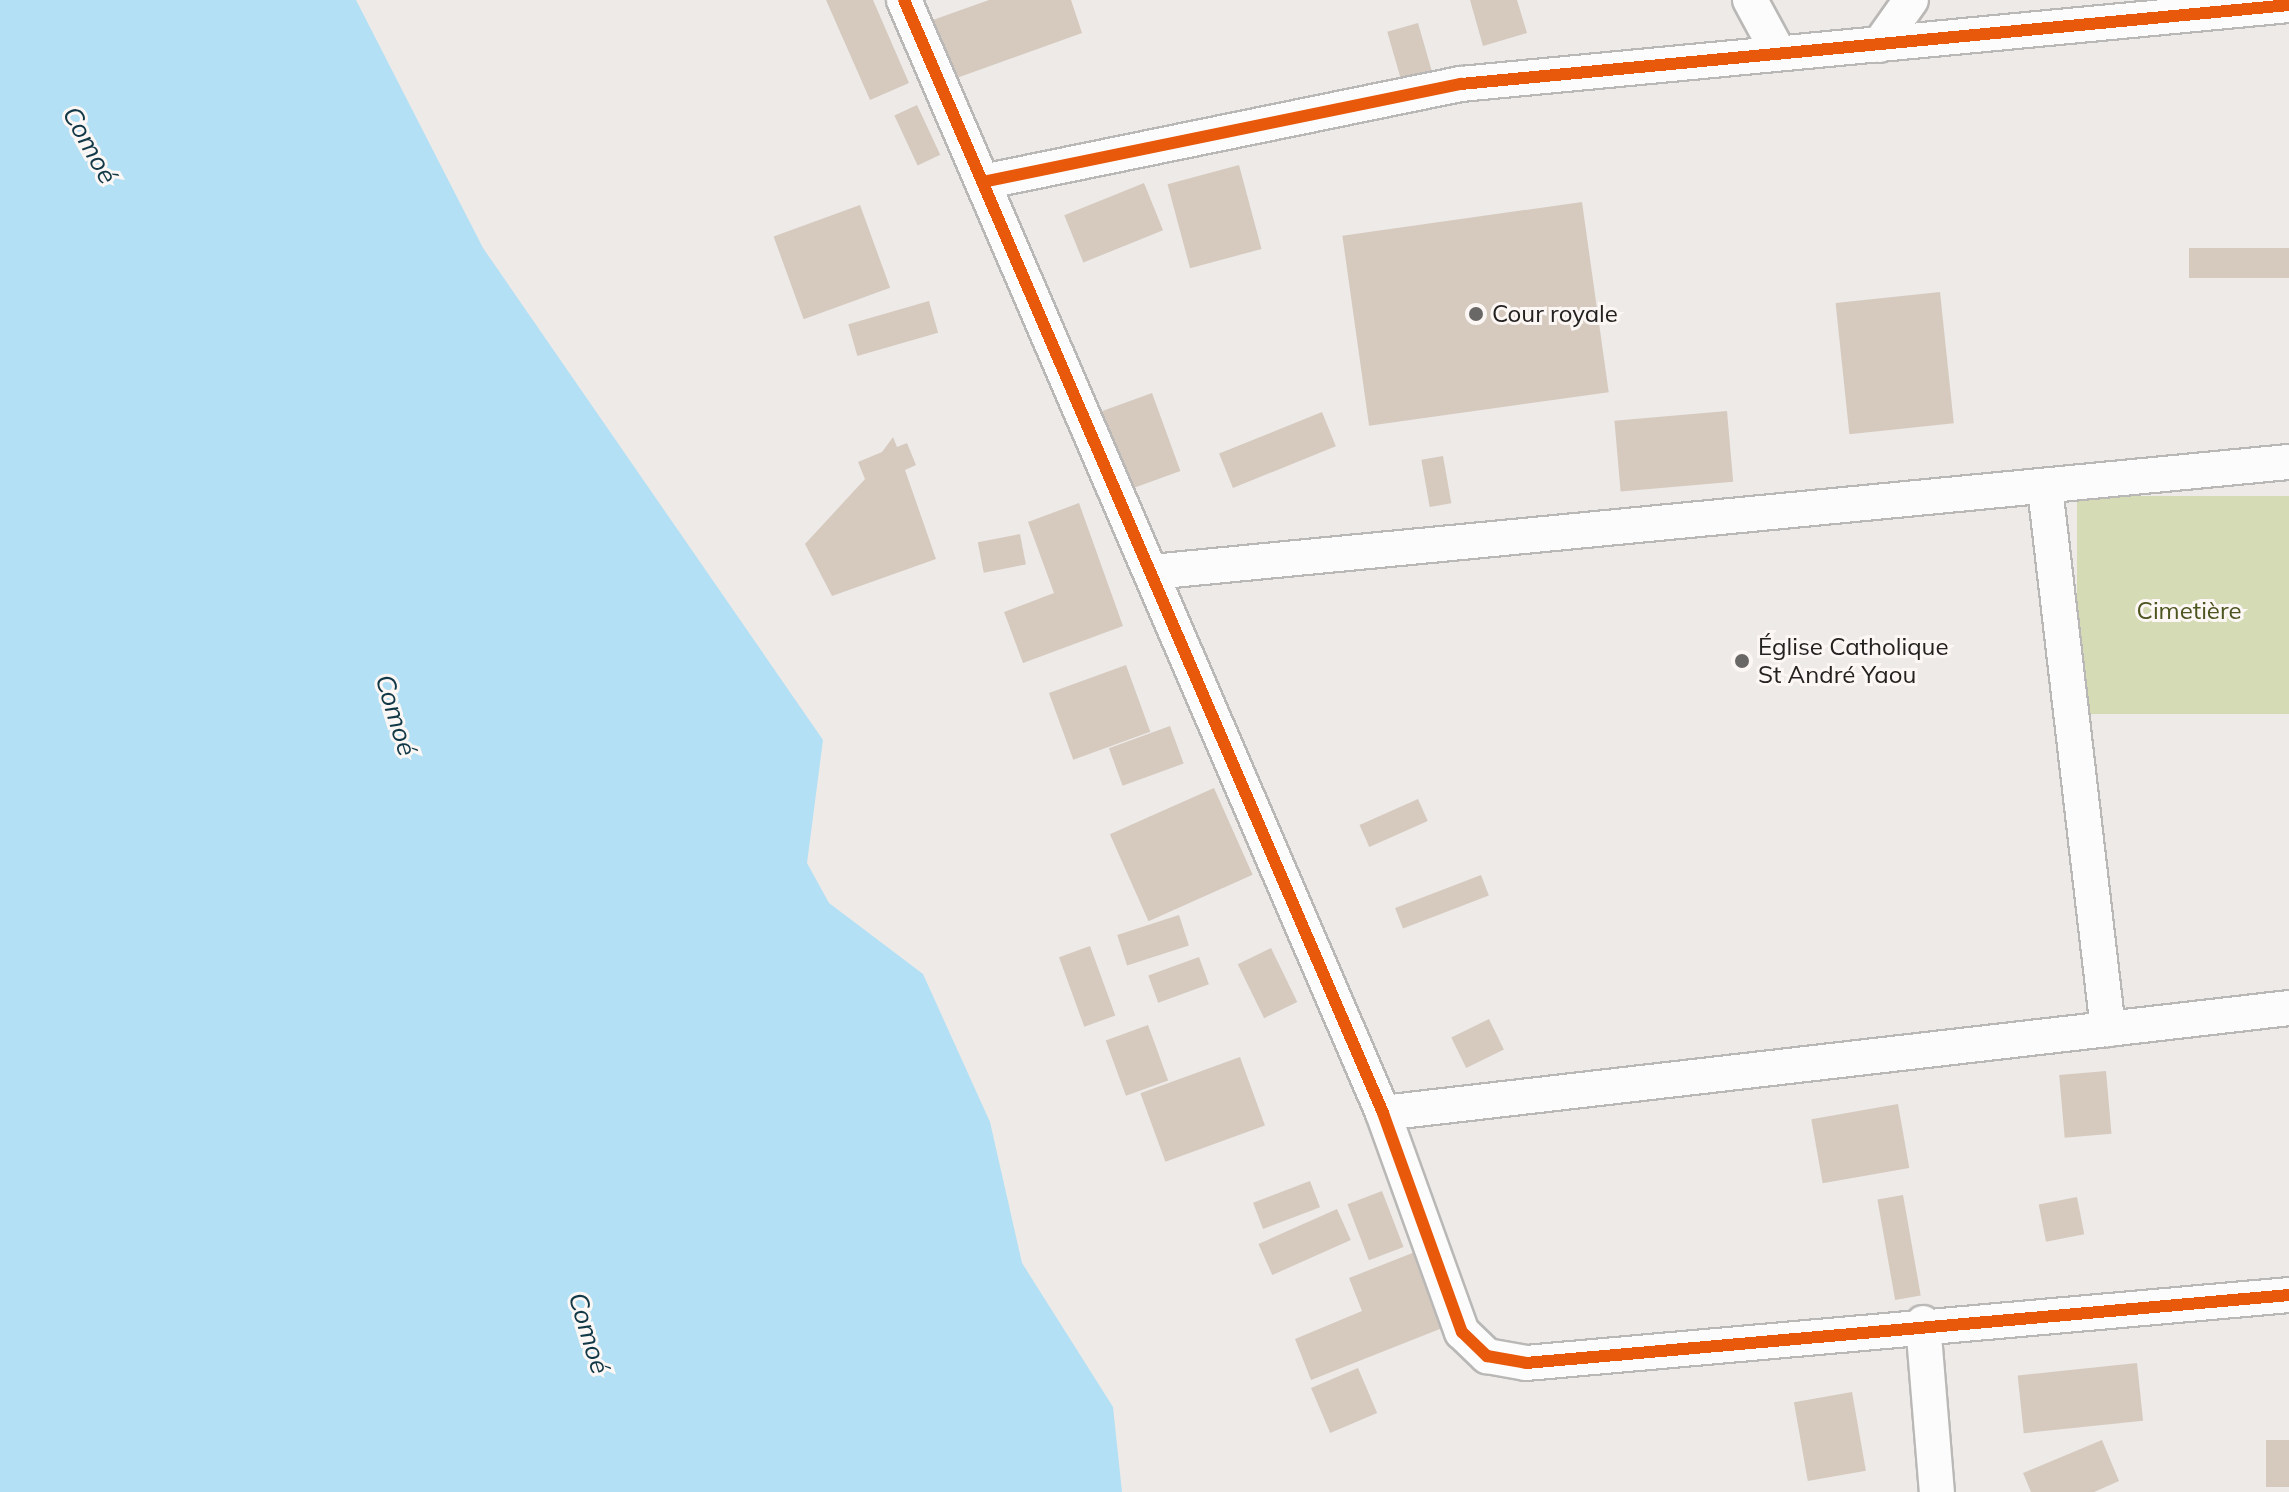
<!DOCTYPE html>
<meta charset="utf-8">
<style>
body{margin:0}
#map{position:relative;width:2289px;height:1492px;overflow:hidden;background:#edeae8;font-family:Mulish,sans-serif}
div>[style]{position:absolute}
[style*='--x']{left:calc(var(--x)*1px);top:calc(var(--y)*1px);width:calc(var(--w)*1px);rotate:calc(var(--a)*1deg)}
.green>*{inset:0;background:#d5dbb4;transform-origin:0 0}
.water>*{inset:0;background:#b3e0f4}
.building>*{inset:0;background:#d6cabf;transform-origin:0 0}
.roads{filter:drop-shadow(2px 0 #bab8b6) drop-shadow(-2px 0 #bab8b6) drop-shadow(0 2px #bab8b6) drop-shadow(0 -2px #bab8b6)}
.minor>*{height:34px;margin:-17px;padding:0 17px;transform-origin:17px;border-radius:17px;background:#fcfcfc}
.cycleway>*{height:12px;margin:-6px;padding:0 6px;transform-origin:6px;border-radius:6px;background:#e8590c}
.dots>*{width:22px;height:22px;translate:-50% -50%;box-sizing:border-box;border:4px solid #fcf7f4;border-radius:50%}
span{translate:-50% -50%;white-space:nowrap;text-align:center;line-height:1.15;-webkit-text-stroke:6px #fcf7f4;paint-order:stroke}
.poi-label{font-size:24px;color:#242221}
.left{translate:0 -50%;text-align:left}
.park-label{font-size:24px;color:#4c541f}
.water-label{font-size:26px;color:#113847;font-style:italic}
</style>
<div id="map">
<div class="green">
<i style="left:2289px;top:496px;width:218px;height:212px;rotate:90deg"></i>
</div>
<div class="water">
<i style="clip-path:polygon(0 0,356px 0,483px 248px,823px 740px,807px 863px,829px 903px,923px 974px,990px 1122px,1022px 1263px,1113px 1407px,1122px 1492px,0 1492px)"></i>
</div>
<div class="building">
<i style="clip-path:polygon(826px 0,873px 0,909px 83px,870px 100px)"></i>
<i style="clip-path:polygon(989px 0,1071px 0,1082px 33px,951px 80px,930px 21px)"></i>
<i style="clip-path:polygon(1470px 0,1517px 0,1527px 33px,1483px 46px)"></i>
<i style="left:1418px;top:23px;width:57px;height:32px;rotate:74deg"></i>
<i style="left:917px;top:105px;width:55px;height:25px;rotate:65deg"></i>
<i style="left:1239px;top:165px;width:87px;height:74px;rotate:75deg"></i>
<i style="left:1144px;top:183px;width:51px;height:86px;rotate:68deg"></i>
<i style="left:1582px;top:202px;width:192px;height:242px;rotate:82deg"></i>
<i style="left:860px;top:205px;width:88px;height:92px;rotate:70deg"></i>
<i style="left:2289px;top:248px;width:30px;height:100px;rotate:90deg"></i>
<i style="left:1940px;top:292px;width:132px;height:105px;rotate:84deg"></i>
<i style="left:929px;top:301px;width:33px;height:84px;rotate:74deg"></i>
<i style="left:1152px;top:393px;width:83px;height:58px;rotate:70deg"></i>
<i style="left:1727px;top:411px;width:71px;height:113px;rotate:85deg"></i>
<i style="left:1322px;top:412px;width:37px;height:111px;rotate:68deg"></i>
<i style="clip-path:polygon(893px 437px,897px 447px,907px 443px,916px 465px,905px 470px,936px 559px,832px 596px,805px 544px,865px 479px,858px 462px,882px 452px)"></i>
<i style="left:1443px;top:456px;width:48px;height:22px;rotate:80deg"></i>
<i style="clip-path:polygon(1079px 503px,1123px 626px,1023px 663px,1004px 612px,1054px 593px,1028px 522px)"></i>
<i style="left:1020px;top:534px;width:31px;height:43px;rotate:79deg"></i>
<i style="left:1126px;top:665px;width:71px;height:82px;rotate:70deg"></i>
<i style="left:1170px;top:726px;width:40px;height:65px;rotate:70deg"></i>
<i style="left:1214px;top:788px;width:95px;height:114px;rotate:66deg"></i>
<i style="left:1418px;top:799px;width:24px;height:64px;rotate:66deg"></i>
<i style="left:1481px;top:875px;width:22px;height:92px;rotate:69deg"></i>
<i style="left:1179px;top:915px;width:32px;height:65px;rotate:72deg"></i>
<i style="left:1090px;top:946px;width:74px;height:33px;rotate:70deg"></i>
<i style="left:1271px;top:948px;width:60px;height:37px;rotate:64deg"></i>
<i style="left:1199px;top:957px;width:29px;height:54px;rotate:70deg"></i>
<i style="left:1489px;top:1019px;width:34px;height:42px;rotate:64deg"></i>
<i style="left:1148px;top:1025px;width:59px;height:45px;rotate:70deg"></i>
<i style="left:1240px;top:1057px;width:73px;height:106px;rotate:70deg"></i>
<i style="left:2106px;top:1071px;width:63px;height:47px;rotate:85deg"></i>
<i style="left:1898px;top:1104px;width:65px;height:88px;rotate:80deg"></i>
<i style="left:1310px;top:1181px;width:28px;height:61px;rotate:69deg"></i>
<i style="left:1382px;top:1191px;width:60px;height:37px;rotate:69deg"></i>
<i style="left:1903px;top:1195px;width:102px;height:26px;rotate:80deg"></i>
<i style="left:2077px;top:1197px;width:38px;height:39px;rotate:79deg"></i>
<i style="left:1337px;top:1209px;width:34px;height:86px;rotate:66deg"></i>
<i style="clip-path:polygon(1420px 1250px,1450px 1325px,1311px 1380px,1295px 1339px,1362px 1311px,1349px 1278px)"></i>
<i style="left:2137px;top:1363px;width:58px;height:120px;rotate:84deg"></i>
<i style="left:1358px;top:1368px;width:49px;height:51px;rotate:67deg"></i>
<i style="left:1852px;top:1392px;width:80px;height:59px;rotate:80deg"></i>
<i style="clip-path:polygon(2102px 1440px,2119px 1481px,2094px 1492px,2031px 1492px,2023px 1473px)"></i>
<i style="left:2266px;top:1440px;width:23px;height:47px"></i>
</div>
<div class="roads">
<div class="minor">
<i style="--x:904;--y:0;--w:1212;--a:66.71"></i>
<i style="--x:1383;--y:1113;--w:233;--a:70.2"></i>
<i style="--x:1462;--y:1332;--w:35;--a:44"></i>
<i style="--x:1487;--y:1356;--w:40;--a:10"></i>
<i style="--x:1526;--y:1363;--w:766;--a:-5.09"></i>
<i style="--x:1750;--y:0;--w:55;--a:61.6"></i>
<i style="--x:1879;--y:45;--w:55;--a:-54.6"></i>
<i style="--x:983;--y:182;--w:488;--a:-11.6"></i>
<i style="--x:1461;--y:84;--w:832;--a:-5.45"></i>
<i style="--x:2045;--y:488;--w:545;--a:83.36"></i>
<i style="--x:1152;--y:572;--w:1142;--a:-5.53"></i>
<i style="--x:1383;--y:1113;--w:912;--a:-6.61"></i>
<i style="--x:1923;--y:1323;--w:170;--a:85.3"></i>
</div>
</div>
<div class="cycleway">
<i style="--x:904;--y:0;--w:1212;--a:66.71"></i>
<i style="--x:1383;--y:1113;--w:233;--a:70.2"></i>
<i style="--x:1462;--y:1332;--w:35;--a:44"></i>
<i style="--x:1487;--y:1356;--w:40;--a:10"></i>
<i style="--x:1526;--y:1363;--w:766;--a:-5.09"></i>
<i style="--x:983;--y:182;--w:488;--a:-11.6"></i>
<i style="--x:1461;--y:84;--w:832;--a:-5.45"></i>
</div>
<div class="dots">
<i style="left:1476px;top:314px;background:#6a6867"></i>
<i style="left:1742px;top:661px;background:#6a6867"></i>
</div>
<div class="poi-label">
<span class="left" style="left:1492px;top:314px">Cour royale</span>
<span class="left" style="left:1758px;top:661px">Église Catholique<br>St André Yaou</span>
</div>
<div class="park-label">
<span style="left:2189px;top:611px">Cimetière</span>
</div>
<div class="water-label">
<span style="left:90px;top:145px;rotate:61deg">Comoé</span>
<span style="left:396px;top:715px;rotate:73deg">Comoé</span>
<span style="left:589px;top:1333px;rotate:73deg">Comoé</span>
</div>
</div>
